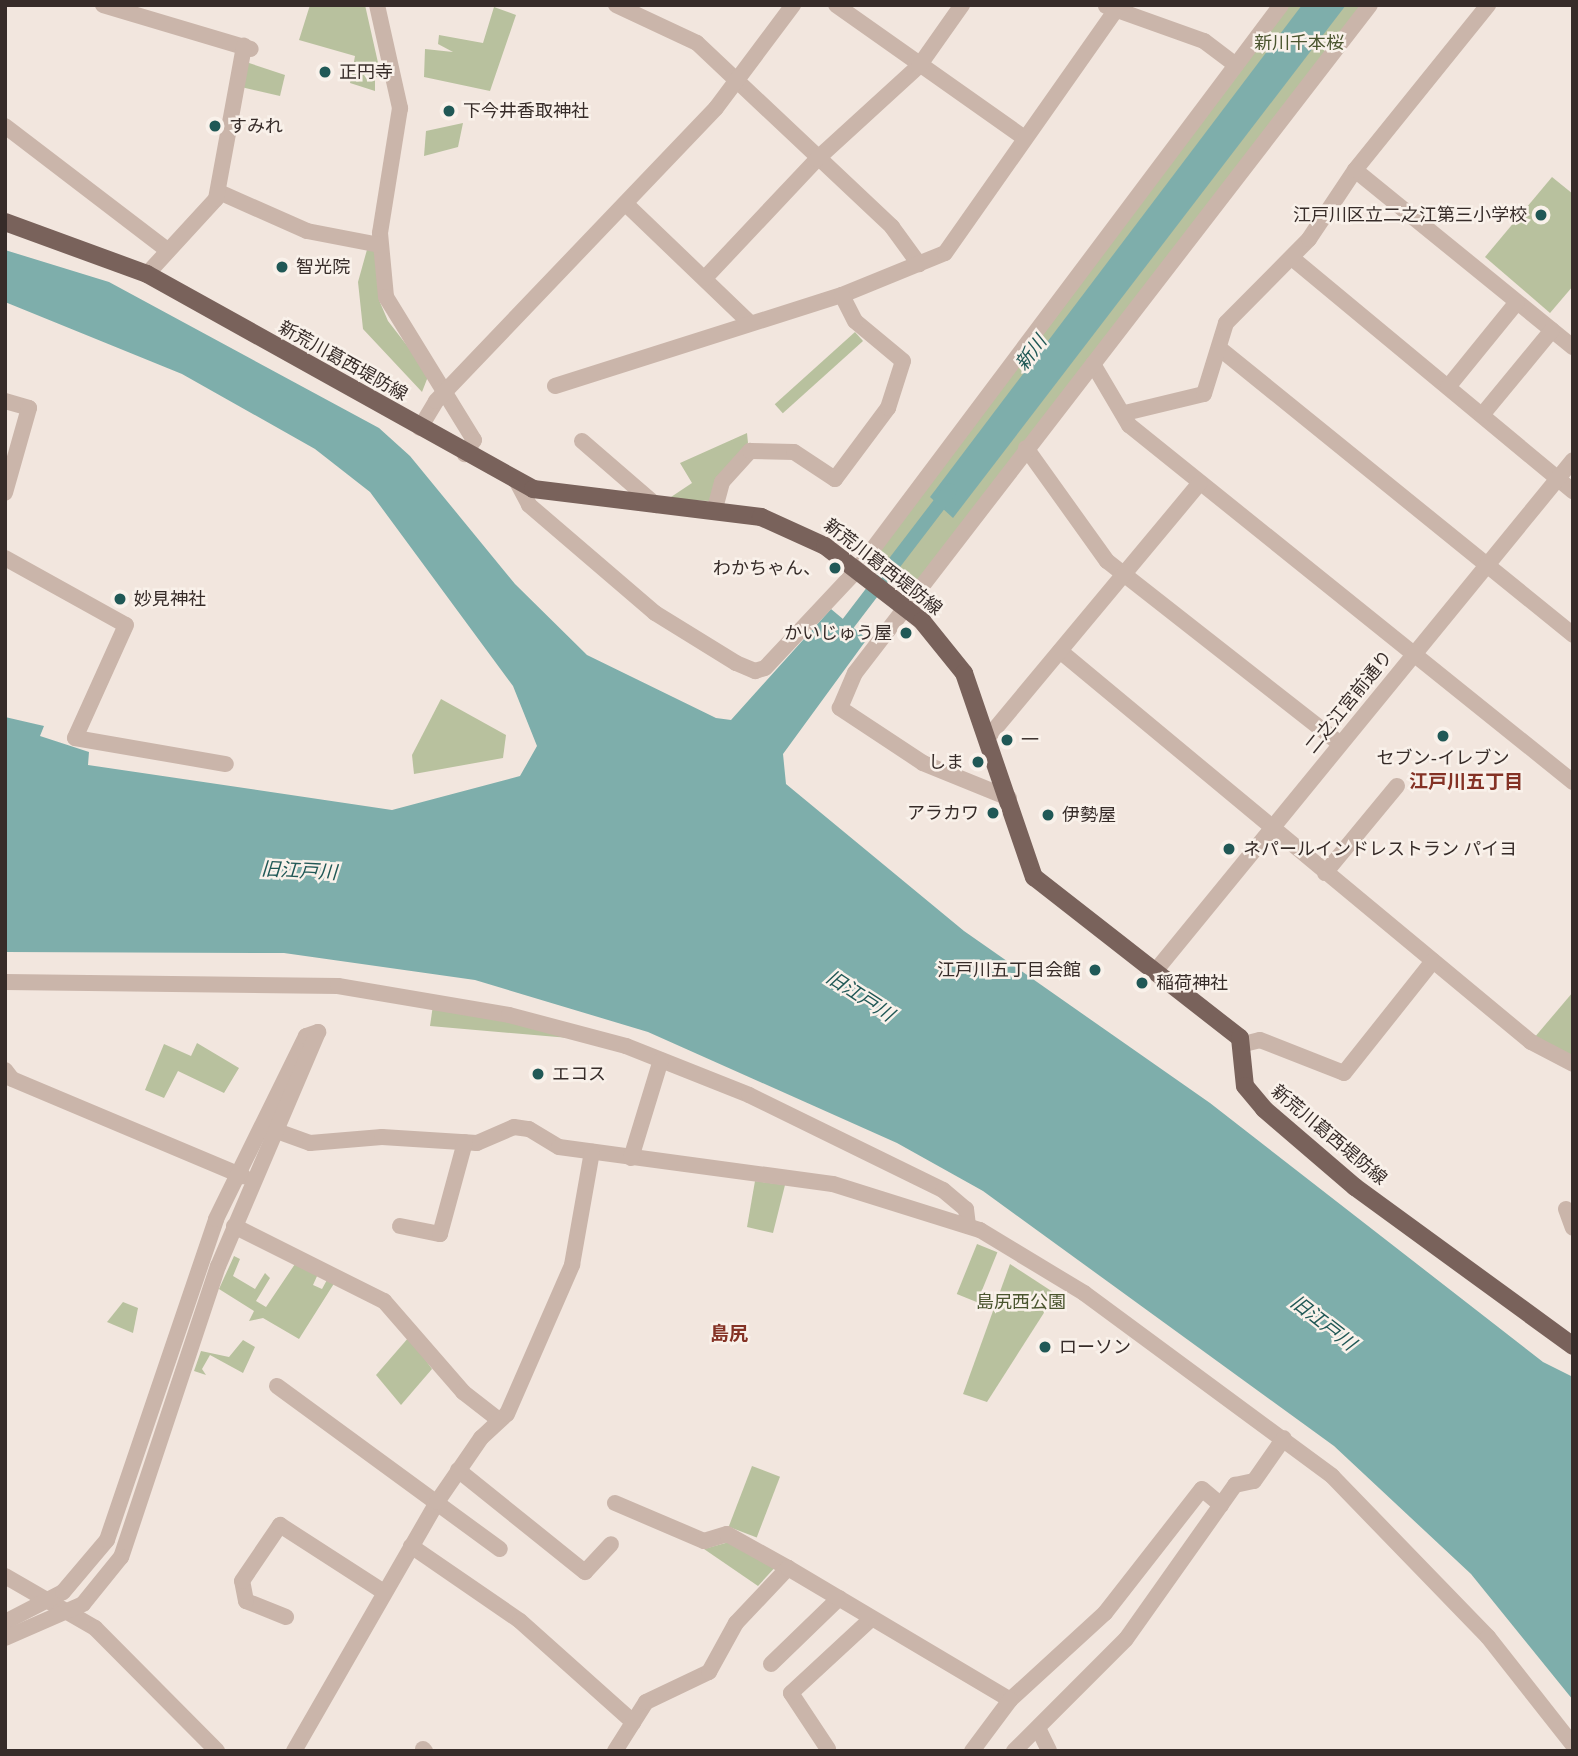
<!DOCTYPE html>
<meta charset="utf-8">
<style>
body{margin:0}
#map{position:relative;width:1578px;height:1756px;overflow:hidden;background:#f2e6de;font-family:"Public Sans","Noto Sans JP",sans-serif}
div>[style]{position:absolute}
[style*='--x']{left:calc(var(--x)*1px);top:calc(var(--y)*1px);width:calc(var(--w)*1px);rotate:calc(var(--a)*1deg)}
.green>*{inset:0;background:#b8c19e;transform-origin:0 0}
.water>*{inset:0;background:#7eaeab}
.canal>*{height:14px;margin:-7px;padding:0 7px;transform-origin:7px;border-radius:7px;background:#7eaeab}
.minor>*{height:16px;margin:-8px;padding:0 8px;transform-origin:8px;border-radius:8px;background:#cab5aa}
.major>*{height:18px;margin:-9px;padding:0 9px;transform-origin:9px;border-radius:9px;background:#79625b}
.dots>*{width:19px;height:19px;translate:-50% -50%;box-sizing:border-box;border:4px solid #f9f1ea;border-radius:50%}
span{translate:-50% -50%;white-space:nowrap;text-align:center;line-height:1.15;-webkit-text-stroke:5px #f9f1ea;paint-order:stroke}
.park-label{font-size:18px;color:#4a552e}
.poi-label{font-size:18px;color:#372c29}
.left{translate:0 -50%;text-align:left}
.right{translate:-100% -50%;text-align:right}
.street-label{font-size:18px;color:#372c29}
.water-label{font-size:19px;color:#205856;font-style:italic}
.neighbourhood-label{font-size:19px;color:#843225;font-weight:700}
.frame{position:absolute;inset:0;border:7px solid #372c29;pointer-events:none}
</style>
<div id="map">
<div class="green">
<i style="clip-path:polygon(310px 5px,365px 5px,381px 76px,375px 77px,375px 91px,350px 83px,355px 56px,299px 40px)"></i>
<i style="clip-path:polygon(1288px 5px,1369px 5px,909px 595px,869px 563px)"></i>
<i style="clip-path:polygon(494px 7px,516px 15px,490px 91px,424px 77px,425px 49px,453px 52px,438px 44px,439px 35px,483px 43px)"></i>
<i style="clip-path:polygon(246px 62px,285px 75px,280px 96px,241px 87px)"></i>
<i style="clip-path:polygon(463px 123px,458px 147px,424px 156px,426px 131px)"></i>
<i style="clip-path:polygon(1552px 177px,1573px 194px,1573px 286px,1550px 313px,1485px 257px)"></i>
<i style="clip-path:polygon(368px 246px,376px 248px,379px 300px,388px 321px,429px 374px,422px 392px,363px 329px,358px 282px)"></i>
<i style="left:855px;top:332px;width:12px;height:108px;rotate:48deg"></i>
<i style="clip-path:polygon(747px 433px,748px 443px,718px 479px,710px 501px,668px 499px,692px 483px,680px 463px)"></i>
<i style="clip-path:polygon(441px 699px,506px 735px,503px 758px,414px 774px,412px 755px)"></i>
<i style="clip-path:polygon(1573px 992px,1573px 1060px,1534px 1038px)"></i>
<i style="clip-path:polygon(433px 1005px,483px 1015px,569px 1038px,430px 1026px)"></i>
<i style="clip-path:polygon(197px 1043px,239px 1068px,224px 1093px,178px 1071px,164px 1098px,145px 1090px,164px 1044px,191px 1056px)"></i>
<i style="clip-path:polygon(755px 1181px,785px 1185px,773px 1233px,747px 1227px)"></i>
<i style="left:977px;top:1244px;width:22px;height:54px;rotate:22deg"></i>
<i style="clip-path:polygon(234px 1256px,240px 1259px,233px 1276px,255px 1289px,265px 1273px,270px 1278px,256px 1301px,266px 1307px,295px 1264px,318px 1274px,313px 1285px,322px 1289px,328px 1278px,335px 1282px,299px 1339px,263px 1318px,249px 1321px,254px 1311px,219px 1289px)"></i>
<i style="clip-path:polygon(1010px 1264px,1056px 1294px,987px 1402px,963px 1394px)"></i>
<i style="clip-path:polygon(123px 1302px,138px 1308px,133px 1333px,107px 1322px)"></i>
<i style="clip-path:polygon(409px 1337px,432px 1369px,401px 1405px,376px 1375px)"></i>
<i style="clip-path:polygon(243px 1340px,255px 1347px,243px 1373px,210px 1355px,202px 1369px,206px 1375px,194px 1371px,201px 1351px,229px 1357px)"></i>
<i style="left:752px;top:1466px;width:30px;height:65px;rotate:21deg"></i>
<i style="clip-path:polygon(729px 1542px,779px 1563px,758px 1586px,704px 1549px)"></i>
</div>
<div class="water">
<i style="clip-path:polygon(1302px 5px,1346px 5px,953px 518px,930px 497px)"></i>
<i style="clip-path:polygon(5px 250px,109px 282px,379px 428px,410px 456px,515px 584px,587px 655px,716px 718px,731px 720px,831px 609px,867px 639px,783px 754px,786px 784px,964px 931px,1210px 1103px,1543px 1362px,1573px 1377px,1573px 1700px,1471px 1574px,1334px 1446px,983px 1191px,897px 1143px,648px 1032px,475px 980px,284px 953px,5px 952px,5px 717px,44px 726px,40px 736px,89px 752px,88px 765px,392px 810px,520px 776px,537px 746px,513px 686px,370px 492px,315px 449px,182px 374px,5px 302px)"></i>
</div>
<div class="canal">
<i style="--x:837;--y:638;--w:186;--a:-52.6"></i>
</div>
<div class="minor">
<i style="--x:103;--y:5;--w:154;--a:16.6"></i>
<i style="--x:377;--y:5;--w:106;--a:77.4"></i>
<i style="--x:400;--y:108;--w:127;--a:99.1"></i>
<i style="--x:380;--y:233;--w:64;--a:84.6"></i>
<i style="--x:386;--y:297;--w:168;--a:58.4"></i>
<i style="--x:474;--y:440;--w:17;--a:123"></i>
<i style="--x:616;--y:5;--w:89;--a:25.1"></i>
<i style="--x:697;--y:43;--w:268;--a:43.3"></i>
<i style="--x:892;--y:227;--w:46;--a:53.9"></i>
<i style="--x:836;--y:5;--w:229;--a:35.2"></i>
<i style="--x:1106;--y:6;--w:104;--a:19.7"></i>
<i style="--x:1204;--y:41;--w:40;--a:37"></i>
<i style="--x:5;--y:126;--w:204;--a:37.4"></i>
<i style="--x:1355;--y:170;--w:281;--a:39.1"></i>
<i style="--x:219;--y:192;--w:96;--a:23.9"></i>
<i style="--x:307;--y:231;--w:74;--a:10.9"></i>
<i style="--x:627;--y:205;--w:170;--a:43.8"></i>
<i style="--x:1292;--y:258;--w:365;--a:39.7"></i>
<i style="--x:147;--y:274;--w:102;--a:-47.4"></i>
<i style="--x:216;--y:199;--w:156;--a:-79.6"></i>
<i style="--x:705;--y:278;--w:163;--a:-46.7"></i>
<i style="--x:817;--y:159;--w:138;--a:-42.4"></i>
<i style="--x:919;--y:66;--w:75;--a:-54.8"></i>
<i style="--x:1219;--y:348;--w:456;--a:39"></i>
<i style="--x:1093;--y:364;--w:71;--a:59.5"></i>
<i style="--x:1129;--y:425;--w:570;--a:38.8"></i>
<i style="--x:555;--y:386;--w:301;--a:-17.6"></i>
<i style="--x:842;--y:295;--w:111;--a:-22.2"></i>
<i style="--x:945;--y:253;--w:303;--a:-54.9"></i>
<i style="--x:1448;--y:387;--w:109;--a:-50.9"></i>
<i style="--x:5;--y:401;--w:25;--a:16"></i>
<i style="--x:29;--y:408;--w:88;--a:105.8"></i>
<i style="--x:1125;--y:413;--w:81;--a:-13.5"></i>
<i style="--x:1204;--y:394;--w:74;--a:-72.8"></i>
<i style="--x:1226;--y:323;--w:118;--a:-45.3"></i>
<i style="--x:1309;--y:239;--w:83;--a:-56.3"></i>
<i style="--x:1355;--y:170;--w:212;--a:-51.1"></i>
<i style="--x:1482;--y:415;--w:110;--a:-50.5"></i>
<i style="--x:420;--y:428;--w:31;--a:-59"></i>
<i style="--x:436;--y:401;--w:405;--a:-46.3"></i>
<i style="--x:716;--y:108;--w:129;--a:-53.2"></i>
<i style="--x:582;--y:441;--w:98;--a:40.9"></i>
<i style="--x:1026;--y:448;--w:139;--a:54.4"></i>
<i style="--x:1107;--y:561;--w:296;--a:38.1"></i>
<i style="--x:517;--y:482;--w:26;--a:62"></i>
<i style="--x:529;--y:505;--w:166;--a:40.6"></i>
<i style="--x:655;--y:613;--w:95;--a:31.7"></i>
<i style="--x:736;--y:663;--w:21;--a:23"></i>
<i style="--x:755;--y:671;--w:10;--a:-17"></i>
<i style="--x:765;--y:668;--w:134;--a:-46.8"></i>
<i style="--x:857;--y:570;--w:706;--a:-53.11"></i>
<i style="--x:714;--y:512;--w:31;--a:-75"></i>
<i style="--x:722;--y:482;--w:42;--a:-47.9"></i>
<i style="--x:750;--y:451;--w:44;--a:1.3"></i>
<i style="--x:794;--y:452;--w:49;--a:33.4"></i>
<i style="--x:835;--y:479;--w:89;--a:-53.3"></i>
<i style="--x:888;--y:408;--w:49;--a:-72.3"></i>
<i style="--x:903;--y:361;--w:62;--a:-140.2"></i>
<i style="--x:855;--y:321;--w:29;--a:-117"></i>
<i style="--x:5;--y:558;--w:138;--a:29"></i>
<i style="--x:126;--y:625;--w:124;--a:114.3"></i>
<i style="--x:75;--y:738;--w:153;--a:9.8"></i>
<i style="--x:1060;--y:651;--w:612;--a:39.7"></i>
<i style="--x:1531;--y:1042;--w:47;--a:27.6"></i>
<i style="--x:989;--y:736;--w:329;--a:-50.2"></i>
<i style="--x:1009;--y:798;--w:93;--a:-157.9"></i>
<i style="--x:923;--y:763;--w:100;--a:-146.5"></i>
<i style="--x:840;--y:708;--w:38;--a:-67"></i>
<i style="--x:855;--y:673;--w:843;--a:-52.37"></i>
<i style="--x:1325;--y:873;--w:113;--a:-50.4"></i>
<i style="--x:1157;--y:969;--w:657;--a:-50.74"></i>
<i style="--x:5;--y:982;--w:333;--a:0.7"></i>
<i style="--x:338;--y:986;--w:173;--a:9.6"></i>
<i style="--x:509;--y:1015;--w:121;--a:14.8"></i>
<i style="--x:626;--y:1046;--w:132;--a:21.7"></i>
<i style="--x:749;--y:1095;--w:216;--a:26.1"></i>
<i style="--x:943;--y:1190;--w:30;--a:40"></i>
<i style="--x:966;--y:1209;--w:17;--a:83"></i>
<i style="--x:1244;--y:1044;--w:16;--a:-14"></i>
<i style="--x:1260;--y:1040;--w:90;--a:21.4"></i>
<i style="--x:1344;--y:1073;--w:143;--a:-51.5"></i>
<i style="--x:5;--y:1070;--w:11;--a:52"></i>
<i style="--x:12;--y:1079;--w:251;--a:22.8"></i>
<i style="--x:263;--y:1126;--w:50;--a:19.9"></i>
<i style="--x:310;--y:1143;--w:72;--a:-4.8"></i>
<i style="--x:382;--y:1137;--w:95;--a:3.6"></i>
<i style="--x:477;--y:1143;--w:40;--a:-23.4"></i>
<i style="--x:514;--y:1127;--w:15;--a:8"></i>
<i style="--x:529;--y:1129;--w:35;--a:31"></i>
<i style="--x:559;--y:1147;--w:276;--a:7.7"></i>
<i style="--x:833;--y:1184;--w:154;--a:17.4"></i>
<i style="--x:980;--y:1230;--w:122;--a:31.2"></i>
<i style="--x:1084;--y:1293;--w:308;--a:36.4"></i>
<i style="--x:1332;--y:1476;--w:224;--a:45.9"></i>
<i style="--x:1488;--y:1637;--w:137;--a:51.8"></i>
<i style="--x:631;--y:1158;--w:102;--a:-73"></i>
<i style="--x:1566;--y:1209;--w:20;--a:70"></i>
<i style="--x:234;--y:1226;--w:168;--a:26.6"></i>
<i style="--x:384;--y:1301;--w:121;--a:49"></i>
<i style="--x:463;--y:1392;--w:46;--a:37.9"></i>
<i style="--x:400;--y:1226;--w:41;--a:11.3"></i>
<i style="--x:440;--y:1234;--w:95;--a:-74.8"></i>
<i style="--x:277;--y:1386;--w:276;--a:36.2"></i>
<i style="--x:458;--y:1470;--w:163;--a:38.8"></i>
<i style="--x:585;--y:1572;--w:38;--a:-47"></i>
<i style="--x:615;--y:1503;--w:97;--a:23.1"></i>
<i style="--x:704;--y:1541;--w:24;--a:-17"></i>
<i style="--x:727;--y:1534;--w:70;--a:29.1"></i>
<i style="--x:411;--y:1546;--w:132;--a:34.5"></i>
<i style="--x:520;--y:1621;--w:152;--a:41.8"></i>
<i style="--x:5;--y:1576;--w:104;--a:30"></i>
<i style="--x:95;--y:1628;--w:173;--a:45.2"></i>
<i style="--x:286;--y:1617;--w:43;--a:-158.2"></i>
<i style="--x:246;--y:1601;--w:20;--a:-101"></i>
<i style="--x:242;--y:1581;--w:68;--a:-55.8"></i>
<i style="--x:280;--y:1525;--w:124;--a:32.8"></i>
<i style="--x:5;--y:1622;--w:65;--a:-27.3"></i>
<i style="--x:63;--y:1592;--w:68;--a:-49.8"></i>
<i style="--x:107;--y:1540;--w:339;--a:-71.2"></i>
<i style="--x:216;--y:1219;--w:204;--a:-63.8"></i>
<i style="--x:306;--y:1036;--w:13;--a:-18"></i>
<i style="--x:318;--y:1032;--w:254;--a:113.1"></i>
<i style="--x:218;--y:1266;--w:307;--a:108.4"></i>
<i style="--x:121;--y:1557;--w:60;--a:129"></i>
<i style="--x:83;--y:1604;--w:85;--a:156.4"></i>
<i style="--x:771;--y:1664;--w:95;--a:-44.1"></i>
<i style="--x:1038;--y:1728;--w:25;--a:64"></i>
<i style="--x:423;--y:1749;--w:3;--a:45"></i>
<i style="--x:828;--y:1749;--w:67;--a:-123.5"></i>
<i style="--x:791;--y:1693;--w:110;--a:-42.8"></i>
<i style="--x:294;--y:1751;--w:287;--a:-60.1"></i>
<i style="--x:437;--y:1502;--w:78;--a:-55.5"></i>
<i style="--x:481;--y:1438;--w:35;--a:-43"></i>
<i style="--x:507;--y:1414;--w:163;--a:-66.4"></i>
<i style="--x:572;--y:1265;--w:115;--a:-80"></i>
<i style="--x:615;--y:1751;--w:58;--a:-57.7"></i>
<i style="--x:646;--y:1702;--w:70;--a:-25.5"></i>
<i style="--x:709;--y:1672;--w:56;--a:-61.1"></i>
<i style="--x:736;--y:1623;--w:76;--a:-46.6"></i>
<i style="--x:788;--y:1568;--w:258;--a:30.7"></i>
<i style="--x:1010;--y:1700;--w:129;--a:-42.5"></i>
<i style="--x:1105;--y:1613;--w:157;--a:-52"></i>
<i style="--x:1202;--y:1489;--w:25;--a:40"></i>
<i style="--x:972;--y:1751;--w:64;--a:-53.3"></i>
<i style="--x:1014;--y:1751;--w:158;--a:-45"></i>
<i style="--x:1126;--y:1639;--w:189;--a:-54.7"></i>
<i style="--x:1235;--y:1485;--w:19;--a:-12"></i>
<i style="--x:1254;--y:1481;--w:52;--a:-55.1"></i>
</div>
<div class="major">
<i style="--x:5;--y:222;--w:151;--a:20.1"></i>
<i style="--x:147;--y:274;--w:442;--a:29.1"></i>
<i style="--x:533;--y:489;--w:230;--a:7"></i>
<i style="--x:761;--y:517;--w:70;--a:24.4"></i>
<i style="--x:825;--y:546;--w:123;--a:37.7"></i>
<i style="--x:922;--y:621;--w:67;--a:51.1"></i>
<i style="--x:964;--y:673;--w:216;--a:71.1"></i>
<i style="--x:1034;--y:877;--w:261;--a:38"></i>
<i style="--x:1240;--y:1038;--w:48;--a:84.1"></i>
<i style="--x:1245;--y:1086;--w:30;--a:50"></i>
<i style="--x:1264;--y:1109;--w:120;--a:40.6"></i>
<i style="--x:1355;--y:1187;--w:270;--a:36.1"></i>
</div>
<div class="dots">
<i style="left:325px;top:72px;background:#205856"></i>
<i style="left:449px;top:111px;background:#205856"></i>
<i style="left:215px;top:126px;background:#205856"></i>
<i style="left:1541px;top:215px;background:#205856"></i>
<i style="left:282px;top:267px;background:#205856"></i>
<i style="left:835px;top:568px;background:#205856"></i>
<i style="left:120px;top:599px;background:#205856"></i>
<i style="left:906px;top:633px;background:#205856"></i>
<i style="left:1443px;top:736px;background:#205856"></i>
<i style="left:1007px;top:740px;background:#205856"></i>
<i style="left:978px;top:762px;background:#205856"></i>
<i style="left:993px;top:813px;background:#205856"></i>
<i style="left:1048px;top:815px;background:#205856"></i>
<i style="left:1229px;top:849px;background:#205856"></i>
<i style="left:1095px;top:970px;background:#205856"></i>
<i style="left:1142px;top:983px;background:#205856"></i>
<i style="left:538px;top:1074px;background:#205856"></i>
<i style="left:1045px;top:1347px;background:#205856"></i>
</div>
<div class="park-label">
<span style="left:1299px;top:43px">新川千本桜</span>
<span style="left:1021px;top:1302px">島尻西公園</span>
</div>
<div class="poi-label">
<span class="left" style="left:339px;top:72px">正円寺</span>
<span class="left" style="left:463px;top:111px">下今井香取神社</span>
<span class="left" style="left:229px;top:126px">すみれ</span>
<span class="right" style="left:1527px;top:215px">江戸川区立二之江第三小学校</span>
<span class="left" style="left:296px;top:267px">智光院</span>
<span class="right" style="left:821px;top:568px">わかちゃん、</span>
<span class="left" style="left:134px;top:599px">妙見神社</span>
<span class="right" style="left:892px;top:633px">かいじゅう屋</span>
<span class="left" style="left:1021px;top:740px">一</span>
<span style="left:1443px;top:758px">セブン-イレブン</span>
<span class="right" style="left:964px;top:762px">しま</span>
<span class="right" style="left:979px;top:813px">アラカワ</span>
<span class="left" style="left:1062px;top:815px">伊勢屋</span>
<span class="left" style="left:1243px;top:849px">ネパールインドレストラン パイヨ</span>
<span class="right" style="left:1081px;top:970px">江戸川五丁目会館</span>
<span class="left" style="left:1156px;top:983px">稲荷神社</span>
<span class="left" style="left:552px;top:1074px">エコス</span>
<span class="left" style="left:1059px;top:1347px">ローソン</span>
</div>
<div class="street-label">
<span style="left:343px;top:361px;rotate:29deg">新荒川葛西堤防線</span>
<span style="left:883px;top:567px;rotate:38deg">新荒川葛西堤防線</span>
<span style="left:1349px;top:702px;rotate:-51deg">二之江宮前通り</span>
<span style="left:1329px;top:1135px;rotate:40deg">新荒川葛西堤防線</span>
</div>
<div class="water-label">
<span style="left:1031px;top:353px;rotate:-53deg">新川</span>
<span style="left:299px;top:871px;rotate:3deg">旧江戸川</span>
<span style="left:860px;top:996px;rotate:33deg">旧江戸川</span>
<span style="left:1323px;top:1323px;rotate:38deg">旧江戸川</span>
</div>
<div class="neighbourhood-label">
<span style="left:1466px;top:782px">江戸川五丁目</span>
<span style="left:729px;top:1334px">島尻</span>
</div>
<div class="frame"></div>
</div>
